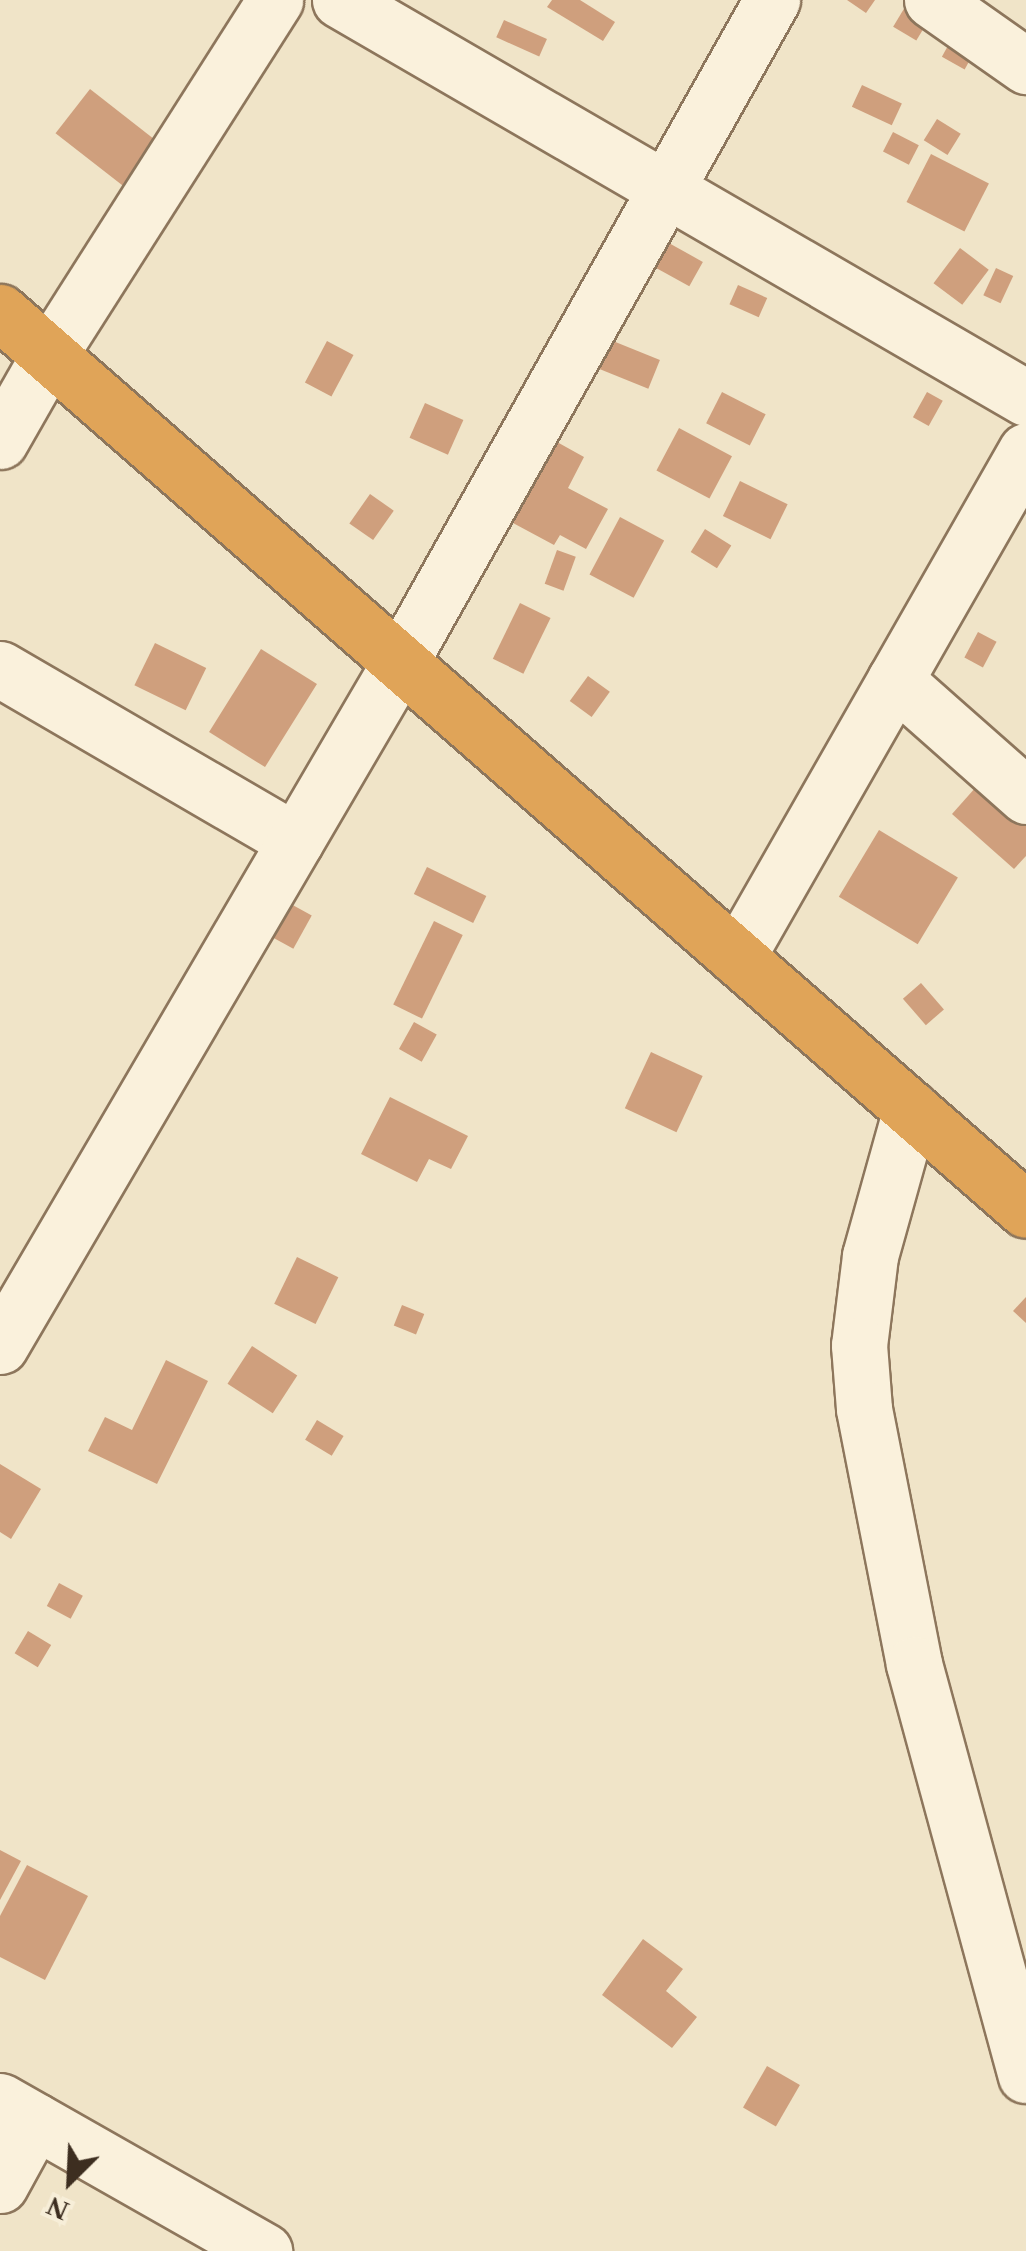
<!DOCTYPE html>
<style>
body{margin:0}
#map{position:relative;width:1026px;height:2251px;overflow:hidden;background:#f0e4c8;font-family:Georgia,serif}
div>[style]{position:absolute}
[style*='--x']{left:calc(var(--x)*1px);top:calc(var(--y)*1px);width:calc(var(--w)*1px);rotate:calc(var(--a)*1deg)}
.building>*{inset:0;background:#cf9f7d;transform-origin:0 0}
.roads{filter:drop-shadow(2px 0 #8d765c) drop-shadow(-2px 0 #8d765c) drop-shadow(0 2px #8d765c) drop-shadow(0 -2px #8d765c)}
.minor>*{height:55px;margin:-27.5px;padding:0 27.5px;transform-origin:27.5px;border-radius:27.5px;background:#faf1dc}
.highway>*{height:55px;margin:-27.5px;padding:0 27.5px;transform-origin:27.5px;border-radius:27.5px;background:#e0a458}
span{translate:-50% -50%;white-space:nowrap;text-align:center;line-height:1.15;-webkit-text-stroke:8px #f7eed8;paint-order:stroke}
.north{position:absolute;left:20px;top:2131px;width:100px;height:100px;-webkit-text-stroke:8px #f7eed8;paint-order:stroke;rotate:204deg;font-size:28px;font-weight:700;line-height:40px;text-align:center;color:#3d2e20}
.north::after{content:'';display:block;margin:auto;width:35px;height:45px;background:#3d2e20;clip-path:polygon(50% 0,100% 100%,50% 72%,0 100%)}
</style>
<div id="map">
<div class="building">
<i style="clip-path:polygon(552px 0,580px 0,615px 22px,603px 41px,547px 7px)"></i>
<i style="clip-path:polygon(847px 0,875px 0,866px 13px)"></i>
<i style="left:905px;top:7px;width:27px;height:23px;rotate:31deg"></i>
<i style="left:504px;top:20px;width:47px;height:19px;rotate:24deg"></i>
<i style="left:954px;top:35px;width:26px;height:25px;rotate:29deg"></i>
<i style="left:862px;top:85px;width:44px;height:24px;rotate:25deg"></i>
<i style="left:90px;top:89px;width:88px;height:56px;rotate:38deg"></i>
<i style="left:937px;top:119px;width:28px;height:25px;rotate:32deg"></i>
<i style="left:893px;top:132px;width:29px;height:22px;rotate:27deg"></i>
<i style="left:931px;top:154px;width:65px;height:54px;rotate:27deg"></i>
<i style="left:667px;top:242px;width:41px;height:28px;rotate:29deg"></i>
<i style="left:960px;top:248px;width:36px;height:44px;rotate:37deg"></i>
<i style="left:996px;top:268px;width:19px;height:30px;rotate:25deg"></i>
<i style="left:738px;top:285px;width:32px;height:21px;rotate:24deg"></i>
<i style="left:608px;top:339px;width:56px;height:31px;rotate:22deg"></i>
<i style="left:327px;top:341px;width:30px;height:47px;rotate:28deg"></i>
<i style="left:722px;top:392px;width:49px;height:35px;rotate:27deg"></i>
<i style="left:927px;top:392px;width:18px;height:29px;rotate:29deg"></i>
<i style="left:425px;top:403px;width:42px;height:38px;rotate:24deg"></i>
<i style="left:679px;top:428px;width:60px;height:48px;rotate:28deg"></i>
<i style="clip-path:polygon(557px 442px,584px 457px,568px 488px,608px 509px,586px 549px,560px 535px,554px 545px,513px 523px)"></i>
<i style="left:740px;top:481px;width:53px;height:39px;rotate:26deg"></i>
<i style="left:370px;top:494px;width:29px;height:36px;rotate:35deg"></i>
<i style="left:620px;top:517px;width:50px;height:65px;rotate:28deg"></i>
<i style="left:705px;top:529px;width:31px;height:27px;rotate:32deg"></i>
<i style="left:557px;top:550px;width:20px;height:36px;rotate:20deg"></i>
<i style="left:520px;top:603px;width:34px;height:62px;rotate:26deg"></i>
<i style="left:978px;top:632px;width:21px;height:29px;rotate:28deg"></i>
<i style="left:155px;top:643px;width:57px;height:47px;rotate:26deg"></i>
<i style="left:261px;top:649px;width:66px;height:98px;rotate:32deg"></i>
<i style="left:588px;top:676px;width:27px;height:31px;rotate:36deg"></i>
<i style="clip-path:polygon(984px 778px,1026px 816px,1026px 856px,1014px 869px,952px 814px)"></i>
<i style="left:879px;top:830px;width:92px;height:78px;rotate:31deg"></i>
<i style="left:427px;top:867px;width:66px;height:30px;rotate:26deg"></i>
<i style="left:289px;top:903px;width:26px;height:38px;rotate:29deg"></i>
<i style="left:434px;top:921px;width:32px;height:93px;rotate:26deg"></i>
<i style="left:921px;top:983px;width:35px;height:24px;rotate:49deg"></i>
<i style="left:414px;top:1022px;width:26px;height:31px;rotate:29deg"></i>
<i style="left:651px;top:1052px;width:57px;height:62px;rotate:25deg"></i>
<i style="clip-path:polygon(390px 1097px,468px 1136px,451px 1169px,429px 1159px,417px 1182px,361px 1154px)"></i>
<i style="left:297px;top:1257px;width:46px;height:52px;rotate:26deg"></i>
<i style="clip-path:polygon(1026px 1297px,1026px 1323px,1013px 1311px)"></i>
<i style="left:402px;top:1305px;width:24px;height:22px;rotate:22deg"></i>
<i style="left:252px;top:1346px;width:54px;height:45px;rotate:33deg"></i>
<i style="clip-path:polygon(166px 1360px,208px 1381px,157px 1484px,88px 1451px,105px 1417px,132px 1430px)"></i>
<i style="left:317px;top:1420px;width:31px;height:23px;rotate:31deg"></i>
<i style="clip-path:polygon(0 1464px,41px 1489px,11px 1539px,0 1532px)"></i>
<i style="left:59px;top:1583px;width:27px;height:26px;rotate:28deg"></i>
<i style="left:28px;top:1631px;width:27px;height:26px;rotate:31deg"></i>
<i style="clip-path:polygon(0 1850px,21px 1861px,0 1900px)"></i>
<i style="clip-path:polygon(27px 1865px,88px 1896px,45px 1980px,0 1957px,0 1916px)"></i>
<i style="clip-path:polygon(643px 1939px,683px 1969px,666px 1991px,697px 2017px,672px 2048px,602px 1995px)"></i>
<i style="left:767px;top:2066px;width:38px;height:48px;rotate:30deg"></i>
</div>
<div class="roads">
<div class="minor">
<i style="--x:340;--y:0;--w:793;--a:30.12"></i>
<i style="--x:932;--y:0;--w:115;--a:35.1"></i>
<i style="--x:0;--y:441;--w:99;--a:-60.3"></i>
<i style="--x:49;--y:355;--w:421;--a:-57.5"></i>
<i style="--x:0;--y:669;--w:342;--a:30.2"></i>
<i style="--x:895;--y:680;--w:175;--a:41.5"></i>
<i style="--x:737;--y:957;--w:583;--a:-60.27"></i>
<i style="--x:911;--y:1109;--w:153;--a:105.6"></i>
<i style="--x:870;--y:1256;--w:90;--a:97"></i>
<i style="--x:859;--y:1345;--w:64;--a:85.5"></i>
<i style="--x:864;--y:1409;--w:260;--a:78.9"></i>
<i style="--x:914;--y:1664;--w:426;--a:74.8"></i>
<i style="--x:0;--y:1346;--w:790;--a:-59.67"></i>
<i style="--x:399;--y:664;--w:762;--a:-60.68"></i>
<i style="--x:0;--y:2101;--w:304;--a:29.6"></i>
<i style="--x:0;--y:2185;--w:73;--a:-61.3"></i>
</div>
<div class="highway">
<i style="--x:0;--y:312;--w:1363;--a:41.19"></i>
</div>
</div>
<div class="north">N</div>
</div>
